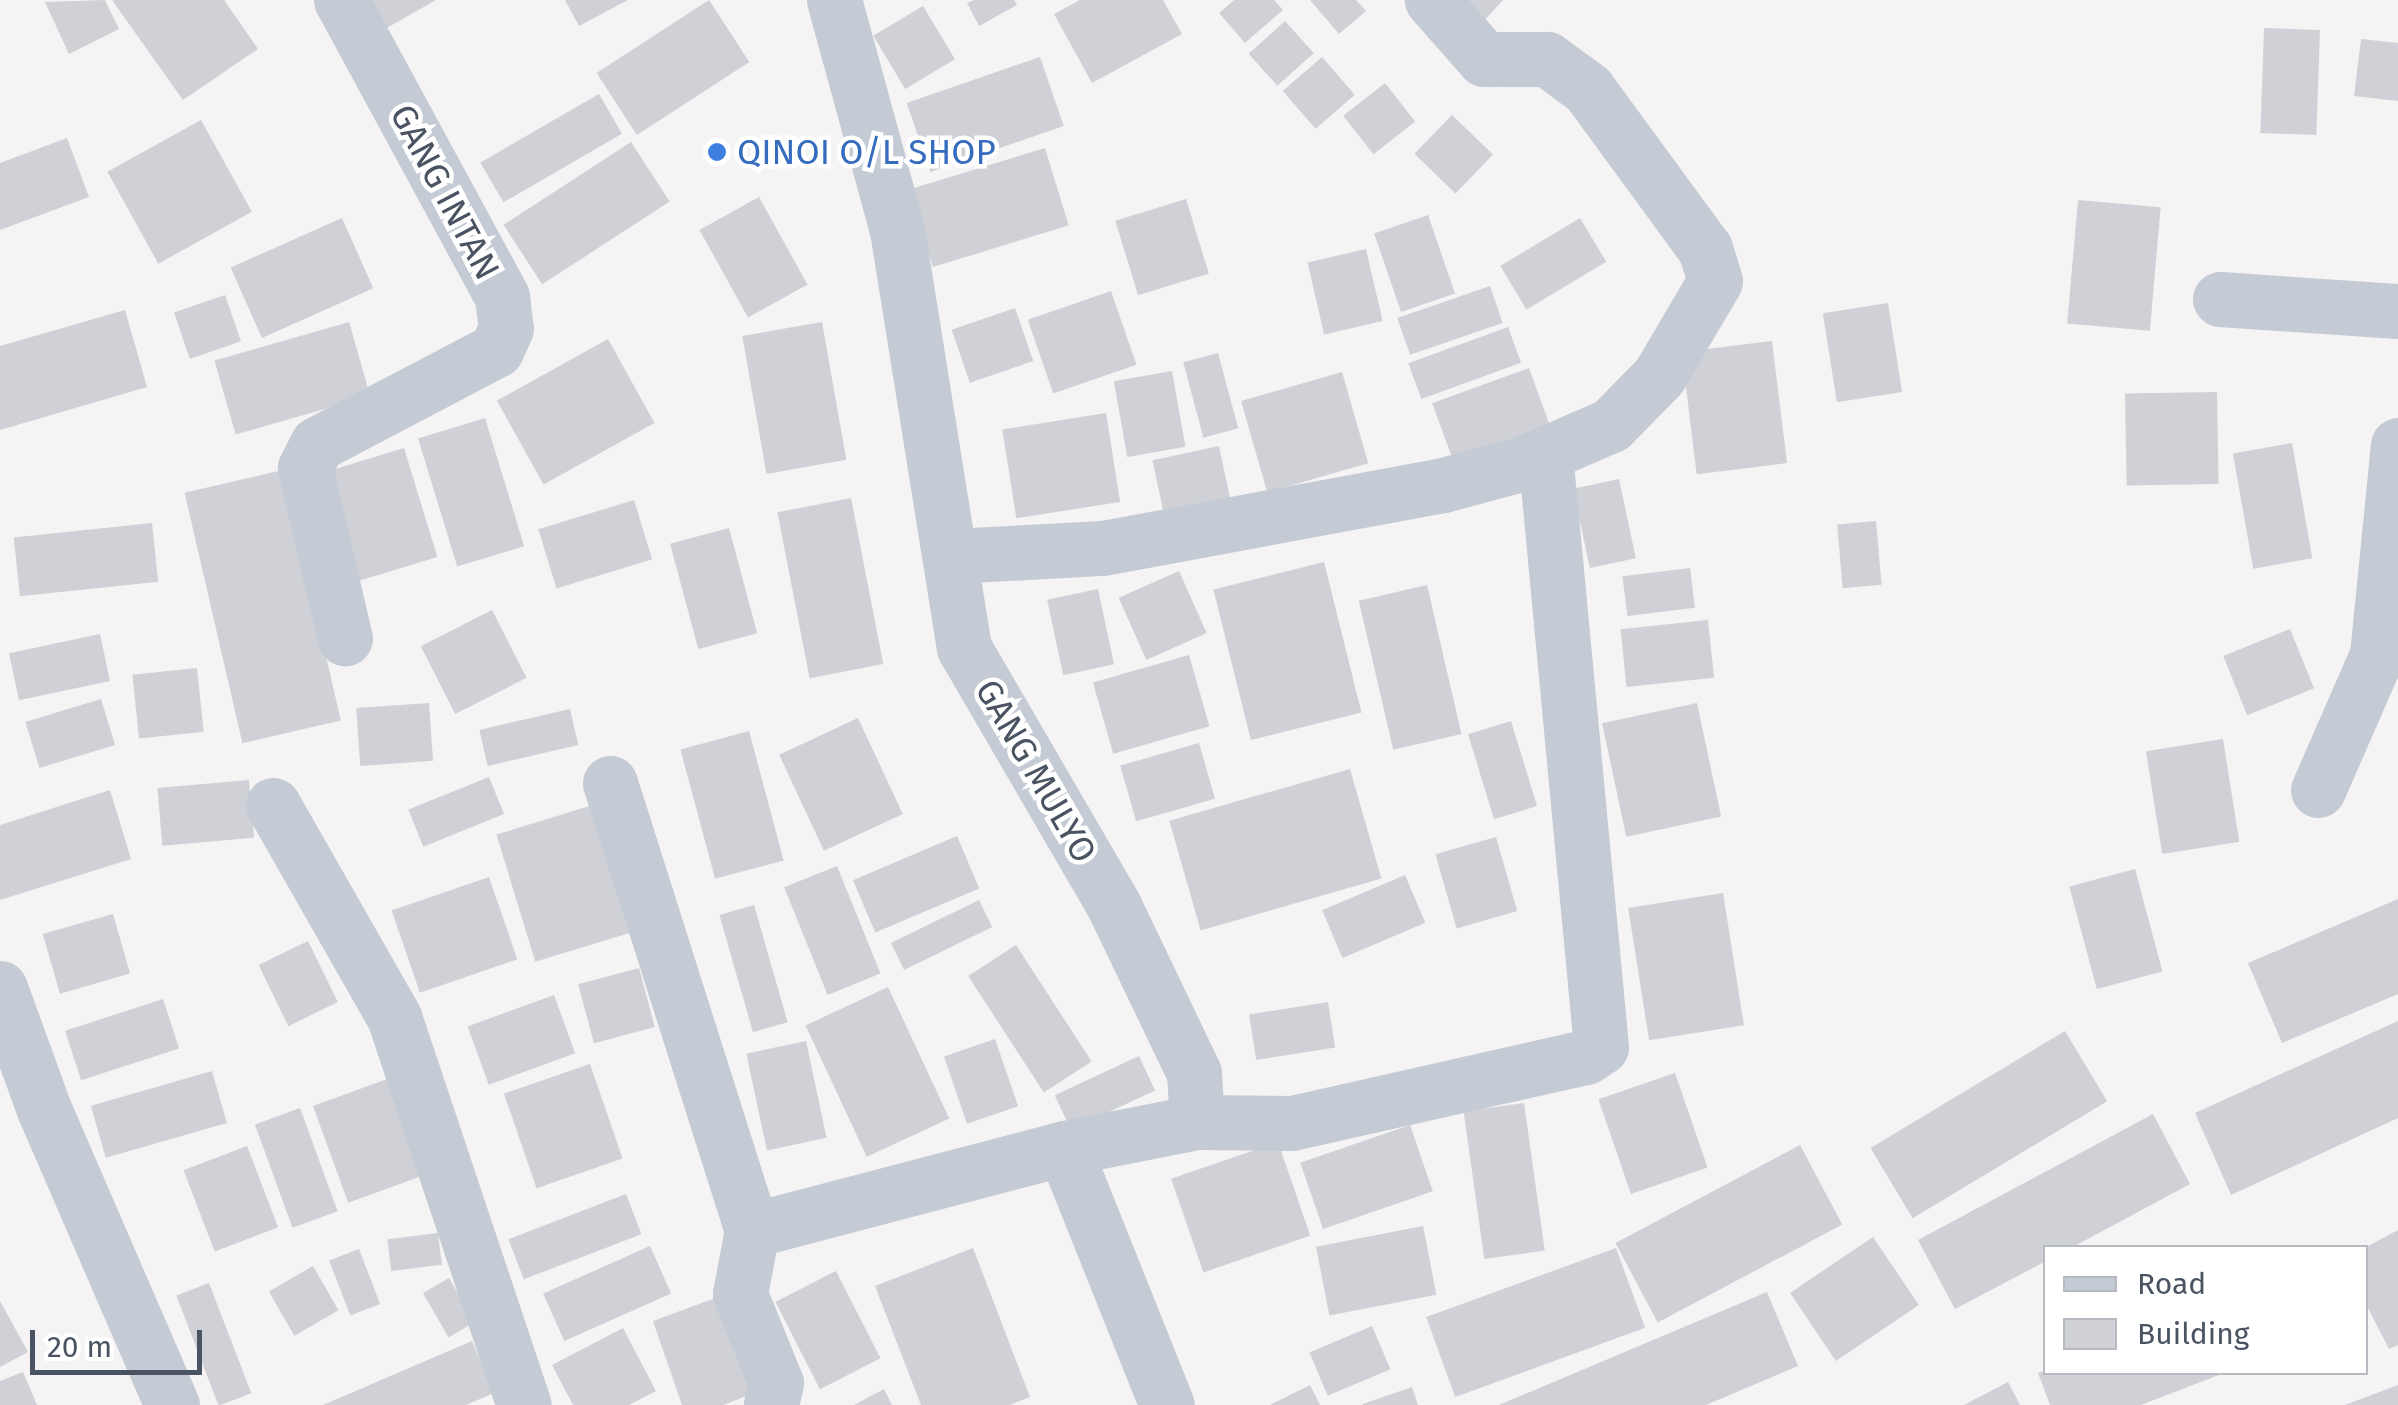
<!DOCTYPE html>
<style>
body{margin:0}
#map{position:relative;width:2398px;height:1405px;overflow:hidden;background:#f5f3f3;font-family:"Fira Sans",sans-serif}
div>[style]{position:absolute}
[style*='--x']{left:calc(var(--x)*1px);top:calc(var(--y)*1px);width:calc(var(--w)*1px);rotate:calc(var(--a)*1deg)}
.building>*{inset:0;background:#cfd1d7;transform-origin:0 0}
.minor>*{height:55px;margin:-27.5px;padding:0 27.5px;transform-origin:27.5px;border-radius:27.5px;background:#c4cbd4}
.dots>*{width:28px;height:28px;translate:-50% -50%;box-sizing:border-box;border:5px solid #fff;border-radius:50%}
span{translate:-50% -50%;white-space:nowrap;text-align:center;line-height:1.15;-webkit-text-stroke:9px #fff;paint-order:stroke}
.shop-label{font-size:35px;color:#366cbe}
.left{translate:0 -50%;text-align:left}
.street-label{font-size:35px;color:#4a5361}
.legend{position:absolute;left:2043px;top:1245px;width:325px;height:130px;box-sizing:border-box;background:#fff;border:2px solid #b7bac0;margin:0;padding:12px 18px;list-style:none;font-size:30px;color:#4a5361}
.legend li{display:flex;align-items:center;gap:20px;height:50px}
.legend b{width:50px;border:2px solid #b7bac0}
.scale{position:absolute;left:30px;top:1330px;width:172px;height:45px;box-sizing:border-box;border:5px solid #4a5361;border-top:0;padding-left:12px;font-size:30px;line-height:35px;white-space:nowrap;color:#4a5361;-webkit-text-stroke:8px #fff;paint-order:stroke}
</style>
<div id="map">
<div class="building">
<i style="clip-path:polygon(105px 0,119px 29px,69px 54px,45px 2px)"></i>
<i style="clip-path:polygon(112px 0,224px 0,258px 49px,183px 100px)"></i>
<i style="clip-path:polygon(361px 0,436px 0,378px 33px)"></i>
<i style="clip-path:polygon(565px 0,628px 0,579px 26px)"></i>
<i style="left:709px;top:0;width:74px;height:134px;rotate:57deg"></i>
<i style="clip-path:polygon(974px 0,1014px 0,1017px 5px,979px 26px,967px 3px)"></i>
<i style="clip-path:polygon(1080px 0,1163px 0,1182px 34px,1092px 83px,1054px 14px)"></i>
<i style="clip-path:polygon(1234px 0,1274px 0,1283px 10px,1245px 43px,1219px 13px)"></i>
<i style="clip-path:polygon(1310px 0,1356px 0,1366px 11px,1339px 34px)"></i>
<i style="clip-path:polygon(1460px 0,1503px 0,1484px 21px)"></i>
<i style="left:923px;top:6px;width:62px;height:58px;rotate:59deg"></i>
<i style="left:1285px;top:21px;width:43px;height:49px;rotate:48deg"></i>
<i style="left:2264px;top:28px;width:56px;height:105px;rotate:2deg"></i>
<i style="clip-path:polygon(2361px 39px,2398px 43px,2398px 101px,2354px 96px)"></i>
<i style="left:1040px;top:57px;width:73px;height:141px;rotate:71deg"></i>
<i style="left:1322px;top:57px;width:50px;height:52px;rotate:49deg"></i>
<i style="left:1385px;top:83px;width:49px;height:53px;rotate:52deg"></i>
<i style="left:599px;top:94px;width:46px;height:137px;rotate:60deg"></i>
<i style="left:1452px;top:115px;width:57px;height:54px;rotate:44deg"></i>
<i style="left:201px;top:120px;width:105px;height:107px;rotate:61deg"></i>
<i style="clip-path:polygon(67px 138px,89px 197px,0 230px,0 163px)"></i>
<i style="left:631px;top:142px;width:71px;height:152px;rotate:57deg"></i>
<i style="left:1045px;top:148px;width:81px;height:142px;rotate:73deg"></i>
<i style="left:759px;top:197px;width:100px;height:68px;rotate:61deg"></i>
<i style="left:1186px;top:199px;width:78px;height:74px;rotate:73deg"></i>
<i style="left:2078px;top:200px;width:83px;height:124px;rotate:5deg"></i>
<i style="left:1428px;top:215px;width:83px;height:57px;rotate:71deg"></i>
<i style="left:342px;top:218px;width:77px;height:122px;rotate:66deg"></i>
<i style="left:1580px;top:218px;width:51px;height:93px;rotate:59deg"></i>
<i style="left:1366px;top:249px;width:74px;height:60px;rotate:77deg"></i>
<i style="left:1490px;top:286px;width:39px;height:98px;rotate:71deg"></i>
<i style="left:1111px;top:291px;width:78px;height:88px;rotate:71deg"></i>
<i style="left:225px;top:295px;width:49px;height:54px;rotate:71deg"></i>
<i style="left:1888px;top:303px;width:90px;height:66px;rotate:81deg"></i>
<i style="left:1015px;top:308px;width:56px;height:67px;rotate:71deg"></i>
<i style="clip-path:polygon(125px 310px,147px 387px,0 430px,0 346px)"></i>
<i style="left:349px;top:322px;width:77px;height:140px;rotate:74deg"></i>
<i style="left:822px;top:322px;width:140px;height:81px;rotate:80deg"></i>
<i style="left:1508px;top:327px;width:38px;height:106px;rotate:70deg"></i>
<i style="left:608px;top:339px;width:96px;height:127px;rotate:61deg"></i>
<i style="left:1772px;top:341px;width:123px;height:91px;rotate:83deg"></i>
<i style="left:1218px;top:353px;width:78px;height:36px;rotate:75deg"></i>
<i style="left:1529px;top:368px;width:73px;height:103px;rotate:70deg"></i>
<i style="left:1172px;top:371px;width:77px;height:59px;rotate:80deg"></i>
<i style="left:1342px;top:372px;width:95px;height:105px;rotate:74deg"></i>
<i style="left:2217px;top:392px;width:92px;height:92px;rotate:89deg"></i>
<i style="left:1106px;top:413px;width:90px;height:105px;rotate:81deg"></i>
<i style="left:485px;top:418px;width:134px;height:70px;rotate:73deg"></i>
<i style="left:2292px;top:443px;width:117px;height:60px;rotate:80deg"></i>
<i style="left:1219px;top:446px;width:60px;height:68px;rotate:78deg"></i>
<i style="left:404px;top:448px;width:114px;height:91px;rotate:73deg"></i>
<i style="left:283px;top:470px;width:257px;height:101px;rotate:77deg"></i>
<i style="left:1619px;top:479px;width:81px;height:47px;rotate:78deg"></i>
<i style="left:851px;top:498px;width:169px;height:75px;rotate:79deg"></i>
<i style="left:634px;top:500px;width:62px;height:100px;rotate:73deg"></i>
<i style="left:1876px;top:521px;width:64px;height:39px;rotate:85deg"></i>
<i style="left:152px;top:523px;width:59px;height:139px;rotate:84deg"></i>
<i style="left:729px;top:528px;width:109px;height:61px;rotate:75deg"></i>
<i style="left:1324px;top:562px;width:155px;height:114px;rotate:76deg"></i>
<i style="left:1690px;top:568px;width:40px;height:68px;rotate:83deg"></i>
<i style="left:1179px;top:571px;width:68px;height:66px;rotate:66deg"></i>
<i style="left:1427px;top:585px;width:153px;height:70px;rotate:77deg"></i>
<i style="left:1098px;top:589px;width:77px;height:52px;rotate:78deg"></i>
<i style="left:492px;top:610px;width:76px;height:80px;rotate:63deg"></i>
<i style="left:1708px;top:620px;width:58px;height:88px;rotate:84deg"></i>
<i style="left:2290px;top:629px;width:64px;height:72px;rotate:68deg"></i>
<i style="left:100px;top:634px;width:48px;height:93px;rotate:78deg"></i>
<i style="left:1189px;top:655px;width:74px;height:100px;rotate:74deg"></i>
<i style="left:197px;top:668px;width:64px;height:65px;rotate:84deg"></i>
<i style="left:101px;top:699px;width:48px;height:79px;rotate:73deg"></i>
<i style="left:429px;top:703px;width:58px;height:73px;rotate:86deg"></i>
<i style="left:1697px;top:703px;width:116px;height:97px;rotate:78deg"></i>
<i style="left:570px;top:709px;width:37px;height:93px;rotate:77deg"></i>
<i style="left:858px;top:718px;width:106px;height:87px;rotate:65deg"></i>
<i style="left:1511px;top:721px;width:89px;height:45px;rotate:73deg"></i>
<i style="left:749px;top:731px;width:134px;height:71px;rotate:75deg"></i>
<i style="left:2223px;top:739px;width:104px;height:78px;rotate:81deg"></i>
<i style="left:1199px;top:743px;width:58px;height:82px;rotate:74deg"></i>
<i style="left:1350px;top:769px;width:114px;height:188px;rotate:74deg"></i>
<i style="left:489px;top:777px;width:40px;height:87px;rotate:68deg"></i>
<i style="left:249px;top:780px;width:58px;height:92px;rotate:85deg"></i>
<i style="clip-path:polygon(110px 790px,131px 859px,0 900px,0 825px)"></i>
<i style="left:593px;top:805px;width:133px;height:101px;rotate:73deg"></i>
<i style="left:957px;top:836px;width:57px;height:113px;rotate:67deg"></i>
<i style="left:1496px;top:837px;width:77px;height:63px;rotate:74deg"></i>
<i style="left:837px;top:866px;width:116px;height:57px;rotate:68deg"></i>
<i style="left:2135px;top:869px;width:106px;height:68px;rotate:75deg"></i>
<i style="left:1405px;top:875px;width:52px;height:90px;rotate:67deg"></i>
<i style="left:489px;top:877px;width:87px;height:103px;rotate:71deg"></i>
<i style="left:1723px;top:893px;width:134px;height:96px;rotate:81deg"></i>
<i style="clip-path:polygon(2398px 899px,2398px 994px,2282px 1043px,2248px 963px)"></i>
<i style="left:979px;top:900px;width:30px;height:98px;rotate:64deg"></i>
<i style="left:754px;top:905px;width:122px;height:36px;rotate:74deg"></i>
<i style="left:113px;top:914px;width:62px;height:73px;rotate:74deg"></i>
<i style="left:308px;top:941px;width:68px;height:55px;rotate:64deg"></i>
<i style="left:1016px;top:945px;width:139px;height:57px;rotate:57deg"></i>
<i style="left:639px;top:968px;width:61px;height:63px;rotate:75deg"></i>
<i style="left:888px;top:987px;width:145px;height:91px;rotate:65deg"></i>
<i style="left:554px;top:995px;width:62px;height:92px;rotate:70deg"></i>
<i style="left:163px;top:999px;width:52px;height:103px;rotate:72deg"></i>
<i style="left:1328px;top:1002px;width:46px;height:80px;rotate:81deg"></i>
<i style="clip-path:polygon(2398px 1021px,2398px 1118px,2231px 1195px,2195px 1113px)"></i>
<i style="left:2065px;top:1031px;width:82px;height:227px;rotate:59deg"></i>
<i style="left:995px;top:1039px;width:71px;height:54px;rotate:71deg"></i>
<i style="left:806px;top:1041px;width:99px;height:61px;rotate:78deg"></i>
<i style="left:1139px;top:1056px;width:38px;height:93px;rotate:65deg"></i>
<i style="left:590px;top:1064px;width:100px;height:91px;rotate:71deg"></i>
<i style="left:212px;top:1071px;width:54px;height:126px;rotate:74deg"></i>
<i style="left:1675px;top:1073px;width:100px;height:81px;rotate:71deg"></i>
<i style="left:390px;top:1078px;width:103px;height:82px;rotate:70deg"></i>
<i style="left:1524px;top:1103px;width:149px;height:61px;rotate:82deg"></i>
<i style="left:300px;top:1108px;width:110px;height:48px;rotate:70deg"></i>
<i style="clip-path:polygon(2153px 1114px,2190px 1184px,2071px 1248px,2046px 1248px,2046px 1261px,1955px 1309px,1918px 1240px)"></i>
<i style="left:1410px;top:1125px;width:70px;height:116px;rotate:71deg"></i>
<i style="left:1278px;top:1142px;width:99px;height:113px;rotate:71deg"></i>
<i style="left:1800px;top:1145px;width:90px;height:209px;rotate:62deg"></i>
<i style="left:247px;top:1146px;width:87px;height:68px;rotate:69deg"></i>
<i style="left:626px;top:1194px;width:43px;height:126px;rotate:69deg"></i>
<i style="left:1423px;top:1226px;width:70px;height:109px;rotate:79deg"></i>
<i style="clip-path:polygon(2398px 1230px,2398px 1345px,2389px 1349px,2366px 1304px,2366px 1247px)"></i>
<i style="left:438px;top:1233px;width:32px;height:51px;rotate:83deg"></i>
<i style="left:1873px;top:1237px;width:82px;height:100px;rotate:56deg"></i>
<i style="left:650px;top:1246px;width:52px;height:117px;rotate:66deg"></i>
<i style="clip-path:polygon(973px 1248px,1030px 1397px,1010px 1405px,921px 1405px,875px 1286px)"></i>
<i style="left:1616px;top:1248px;width:85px;height:202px;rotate:70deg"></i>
<i style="left:359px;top:1249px;width:59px;height:32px;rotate:69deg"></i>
<i style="left:313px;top:1266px;width:51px;height:51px;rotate:60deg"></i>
<i style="left:836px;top:1271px;width:98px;height:68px;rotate:63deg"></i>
<i style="left:449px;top:1278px;width:51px;height:30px;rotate:60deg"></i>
<i style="left:209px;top:1283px;width:118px;height:35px;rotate:69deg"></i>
<i style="clip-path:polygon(1767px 1292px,1798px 1366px,1706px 1405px,1499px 1405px)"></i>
<i style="clip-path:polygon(718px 1297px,752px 1394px,723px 1405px,682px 1405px,653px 1321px)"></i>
<i style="clip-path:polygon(0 1301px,28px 1352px,0 1367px)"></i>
<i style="left:1372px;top:1326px;width:47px;height:68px;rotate:67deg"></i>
<i style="clip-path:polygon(623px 1328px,656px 1391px,629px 1405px,573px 1405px,552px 1365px)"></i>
<i style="clip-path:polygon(472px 1341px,494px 1393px,466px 1405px,323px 1405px)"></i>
<i style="clip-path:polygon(2046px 1370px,2046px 1372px,2224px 1373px,2141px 1405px,2050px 1405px,2038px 1373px)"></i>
<i style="clip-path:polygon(23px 1372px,37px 1405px,0 1405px,0 1381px)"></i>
<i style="clip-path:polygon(2008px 1382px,2020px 1405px,1964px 1405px)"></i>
<i style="clip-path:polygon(1310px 1385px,1320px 1405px,1270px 1405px)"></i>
<i style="clip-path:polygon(2398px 1385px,2398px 1405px,2345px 1405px)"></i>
<i style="clip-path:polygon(1412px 1387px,1418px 1405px,1363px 1405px,1363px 1404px)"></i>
<i style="clip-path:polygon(884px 1389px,892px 1405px,854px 1405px)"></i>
</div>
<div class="minor">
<i style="--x:341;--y:0;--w:338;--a:61.5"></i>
<i style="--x:502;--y:297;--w:31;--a:83"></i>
<i style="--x:506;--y:328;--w:24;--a:114"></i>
<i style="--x:496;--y:350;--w:202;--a:152.3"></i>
<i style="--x:317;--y:444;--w:27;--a:117"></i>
<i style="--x:305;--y:468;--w:175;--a:76.8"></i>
<i style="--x:834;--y:0;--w:238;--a:74.7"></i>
<i style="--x:897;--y:230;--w:423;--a:80.9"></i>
<i style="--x:964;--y:648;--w:298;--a:59.8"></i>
<i style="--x:1114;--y:906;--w:185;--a:64.4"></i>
<i style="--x:1194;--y:1073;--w:49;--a:86.5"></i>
<i style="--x:1197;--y:1122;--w:136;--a:168.9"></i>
<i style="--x:1064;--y:1148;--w:277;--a:68.2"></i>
<i style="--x:2220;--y:299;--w:178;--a:3.9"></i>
<i style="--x:953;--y:556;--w:150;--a:-3.1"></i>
<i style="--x:1103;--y:548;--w:346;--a:-10.5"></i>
<i style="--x:1443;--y:485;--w:81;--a:-15.1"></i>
<i style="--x:1521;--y:464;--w:98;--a:-23.4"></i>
<i style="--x:1611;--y:425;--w:69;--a:-45.6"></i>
<i style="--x:1659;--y:376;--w:110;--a:-59.5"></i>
<i style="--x:1715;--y:281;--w:34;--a:-107"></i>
<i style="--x:1705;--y:249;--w:198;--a:-126.2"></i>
<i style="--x:1588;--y:89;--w:51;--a:-143.8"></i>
<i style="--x:1547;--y:59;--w:63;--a:180"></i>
<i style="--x:1484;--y:59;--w:79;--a:-131.4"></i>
<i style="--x:610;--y:783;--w:469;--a:72.4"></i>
<i style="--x:752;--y:1230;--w:65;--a:100.6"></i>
<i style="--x:740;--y:1294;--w:96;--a:68"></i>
<i style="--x:776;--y:1383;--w:23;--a:103"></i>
<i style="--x:2318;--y:790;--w:147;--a:-66.4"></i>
<i style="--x:2377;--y:655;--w:211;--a:-84.3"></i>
<i style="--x:273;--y:805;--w:244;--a:60.3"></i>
<i style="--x:394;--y:1017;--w:409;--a:71.5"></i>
<i style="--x:0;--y:988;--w:127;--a:70.1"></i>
<i style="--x:43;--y:1107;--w:325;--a:66.6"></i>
<i style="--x:1197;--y:1122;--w:95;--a:0.6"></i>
<i style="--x:1292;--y:1123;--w:301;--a:-12.7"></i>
<i style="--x:1586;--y:1057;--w:18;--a:-34"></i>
<i style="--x:1601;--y:1047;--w:596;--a:-95.39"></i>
<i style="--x:752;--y:1230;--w:323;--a:-14.7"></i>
</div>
<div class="dots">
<i style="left:717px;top:152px;background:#3f7fe0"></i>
</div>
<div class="shop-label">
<span class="left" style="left:737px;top:152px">QINOI O/L SHOP</span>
</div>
<div class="street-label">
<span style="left:445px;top:192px;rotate:62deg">GANG INTAN</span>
<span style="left:1036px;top:771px;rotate:60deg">GANG MULYO</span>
</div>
<ul class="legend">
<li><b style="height:12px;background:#c4cbd4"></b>Road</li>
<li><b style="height:28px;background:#cfd1d7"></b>Building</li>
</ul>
<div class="scale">20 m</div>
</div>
